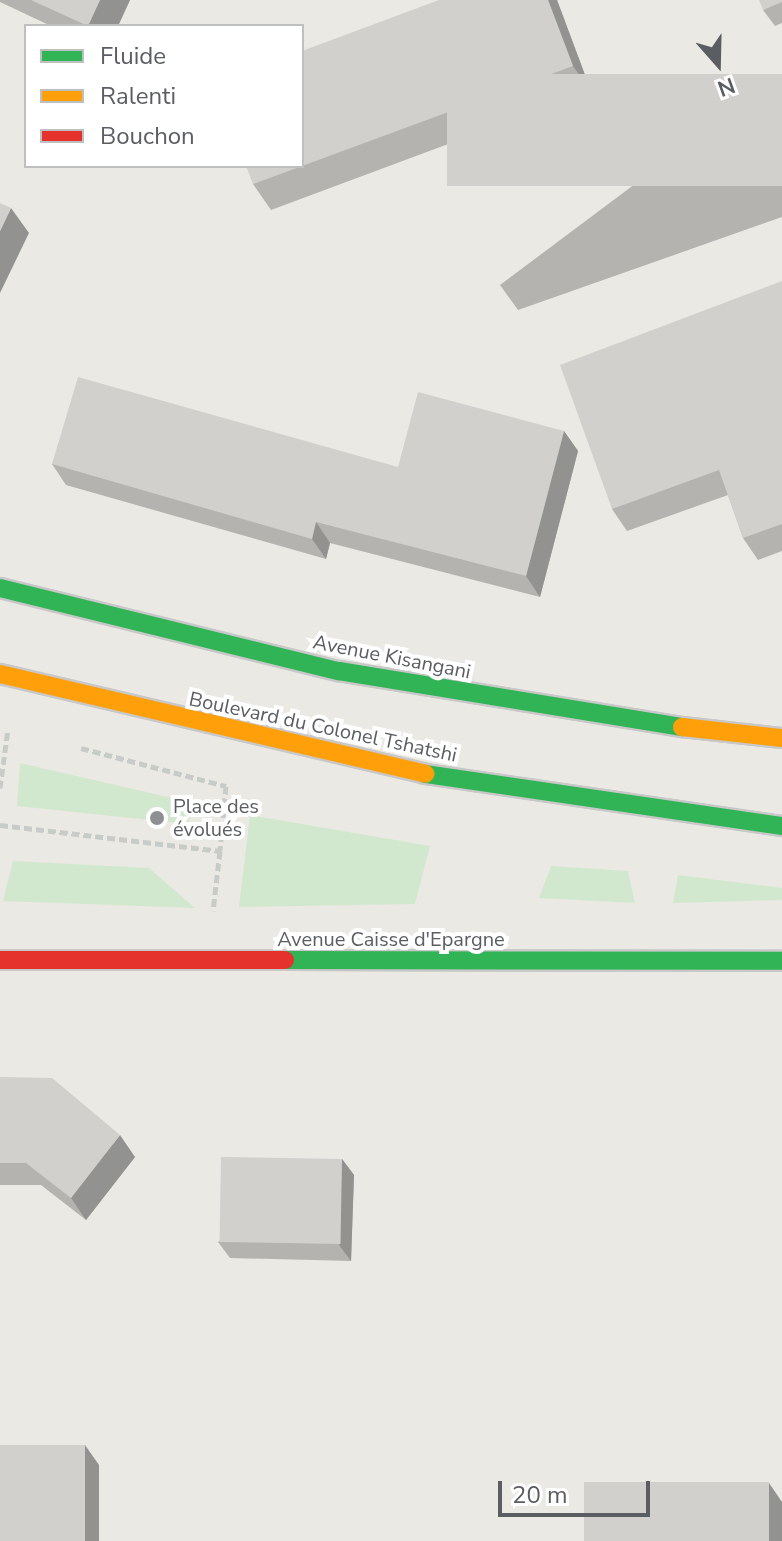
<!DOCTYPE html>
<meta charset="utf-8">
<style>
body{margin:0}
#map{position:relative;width:782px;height:1541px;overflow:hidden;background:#ebe9e4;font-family:"Nunito Sans",sans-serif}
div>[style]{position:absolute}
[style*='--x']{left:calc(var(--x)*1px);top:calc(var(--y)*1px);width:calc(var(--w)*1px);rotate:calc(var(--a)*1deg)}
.green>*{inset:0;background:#d2e8ce}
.path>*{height:5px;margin-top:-2.5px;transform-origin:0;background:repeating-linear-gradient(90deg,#c7ccc9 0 8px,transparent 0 12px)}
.roads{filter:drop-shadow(2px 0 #c8c8c8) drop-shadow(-2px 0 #c8c8c8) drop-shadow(0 2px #c8c8c8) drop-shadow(0 -2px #c8c8c8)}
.fast>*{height:18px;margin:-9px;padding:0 9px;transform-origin:9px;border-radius:9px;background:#30b455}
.slow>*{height:18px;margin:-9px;padding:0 9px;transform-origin:9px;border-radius:9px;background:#ff9f0a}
.jam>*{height:18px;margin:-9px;padding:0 9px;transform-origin:9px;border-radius:9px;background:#e5322d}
.wall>*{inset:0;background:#b4b3b0}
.shaded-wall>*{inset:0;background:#929290}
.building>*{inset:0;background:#d1d0cd;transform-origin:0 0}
.dots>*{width:22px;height:22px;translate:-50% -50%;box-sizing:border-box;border:4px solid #fff;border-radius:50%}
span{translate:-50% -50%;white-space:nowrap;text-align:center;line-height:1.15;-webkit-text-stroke:8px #fff;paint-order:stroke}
.street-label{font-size:20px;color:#5a5e63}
.poi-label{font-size:20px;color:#5a5e63}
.left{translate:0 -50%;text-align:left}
.legend{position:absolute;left:24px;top:24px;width:280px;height:144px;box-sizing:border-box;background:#fff;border:2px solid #bdbfc1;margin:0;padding:10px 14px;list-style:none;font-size:24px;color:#5a5e63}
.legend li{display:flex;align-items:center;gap:16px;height:40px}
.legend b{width:40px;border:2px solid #bdbfc1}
.north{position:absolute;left:678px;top:24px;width:80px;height:80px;-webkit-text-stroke:6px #fff;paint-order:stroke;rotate:160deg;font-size:22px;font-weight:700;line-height:32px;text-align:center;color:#5a5e63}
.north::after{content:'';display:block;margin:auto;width:28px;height:36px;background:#5a5e63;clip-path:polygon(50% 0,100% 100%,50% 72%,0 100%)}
.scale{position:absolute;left:498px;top:1481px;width:152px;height:36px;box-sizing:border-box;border:4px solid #5a5e63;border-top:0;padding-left:10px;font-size:24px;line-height:28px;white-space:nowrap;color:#5a5e63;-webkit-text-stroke:6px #fff;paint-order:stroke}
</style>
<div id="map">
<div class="green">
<i style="clip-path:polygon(20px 763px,194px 803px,188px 824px,17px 806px)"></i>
<i style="clip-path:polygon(250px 815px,430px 846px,415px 904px,239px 907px)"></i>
<i style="clip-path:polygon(13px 861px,149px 868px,195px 908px,3px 901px)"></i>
<i style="clip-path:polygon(551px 866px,628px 871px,635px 903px,539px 898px)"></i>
<i style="clip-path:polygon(678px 875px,782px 888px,782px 900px,673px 903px)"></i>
</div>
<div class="path">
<i style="--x:81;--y:748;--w:150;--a:14.7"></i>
<i style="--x:226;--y:786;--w:65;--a:95.3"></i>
<i style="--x:0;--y:788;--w:60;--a:-82.3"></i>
<i style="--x:0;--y:825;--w:222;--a:6.7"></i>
<i style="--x:220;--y:851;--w:60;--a:96.7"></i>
</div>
<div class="roads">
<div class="fast">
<i style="--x:0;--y:588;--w:349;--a:13.8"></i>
<i style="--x:339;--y:671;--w:348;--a:9.3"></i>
<i style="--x:425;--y:774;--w:361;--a:8.3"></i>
<i style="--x:285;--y:960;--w:497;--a:0.1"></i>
</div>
<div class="slow">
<i style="--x:0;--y:674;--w:437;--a:13.2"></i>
<i style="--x:682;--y:727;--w:101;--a:6.3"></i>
</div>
<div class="jam">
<i style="--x:0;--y:960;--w:285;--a:0"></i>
</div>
</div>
<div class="wall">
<i style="clip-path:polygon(0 0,130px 0,118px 26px,51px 26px,0 2px)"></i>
<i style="clip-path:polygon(439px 0,557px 0,591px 91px,271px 210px,253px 184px)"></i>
<i style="clip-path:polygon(782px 0,782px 23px,775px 26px,763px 10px)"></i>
<i style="clip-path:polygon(782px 74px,782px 217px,518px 310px,500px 285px)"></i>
<i style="clip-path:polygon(782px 281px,782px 551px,758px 560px,743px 538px,728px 495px,627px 531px,612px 509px)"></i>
<i style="clip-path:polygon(564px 431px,578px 451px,540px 597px,330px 543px,326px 559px,66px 485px,52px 464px,398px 467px)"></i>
<i style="clip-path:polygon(0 1077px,135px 1157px,86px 1220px,41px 1185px,0 1185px)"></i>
<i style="clip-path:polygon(342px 1159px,354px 1175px,351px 1261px,230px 1258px,218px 1242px)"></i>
</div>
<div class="shaded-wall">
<i style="clip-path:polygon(100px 0,130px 0,118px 26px,88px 26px)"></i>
<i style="clip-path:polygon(548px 0,557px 0,591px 91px,573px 66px)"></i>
<i style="clip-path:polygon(11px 208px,29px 233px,0 293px,0 231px)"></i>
<i style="clip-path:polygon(564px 431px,578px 451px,540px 597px,526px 576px)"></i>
<i style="clip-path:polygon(316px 522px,330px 543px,326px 559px,312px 539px)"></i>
<i style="clip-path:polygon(120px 1135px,135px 1157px,86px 1220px,71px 1198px)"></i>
<i style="clip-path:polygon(342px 1159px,354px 1175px,351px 1261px,339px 1245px)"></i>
<i style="clip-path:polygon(85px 1445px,99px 1465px,99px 1541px,85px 1541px)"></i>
<i style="clip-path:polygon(769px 1483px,782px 1502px,782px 1541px,769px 1541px)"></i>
</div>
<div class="building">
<i style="clip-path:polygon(31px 0,100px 0,88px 26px)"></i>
<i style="clip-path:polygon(439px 0,548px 0,573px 66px,253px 184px,246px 166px,302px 166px,302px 51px)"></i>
<i style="clip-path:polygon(759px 0,782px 0,782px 2px,763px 10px)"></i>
<i style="left:782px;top:74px;width:112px;height:335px;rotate:90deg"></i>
<i style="clip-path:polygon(0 203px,11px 208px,0 231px)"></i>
<i style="clip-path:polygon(782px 281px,782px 524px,743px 538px,719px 470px,612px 509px,560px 365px)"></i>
<i style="clip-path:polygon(78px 377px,398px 467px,418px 392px,564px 431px,526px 576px,316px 522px,312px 539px,52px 464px)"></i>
<i style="clip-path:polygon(0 1077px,52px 1078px,120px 1135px,71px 1198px,26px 1163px,0 1163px)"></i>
<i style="left:221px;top:1157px;width:121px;height:85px;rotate:1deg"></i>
<i style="left:85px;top:1445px;width:96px;height:85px;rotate:90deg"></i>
<i style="left:584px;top:1482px;width:185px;height:59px"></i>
</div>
<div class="dots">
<i style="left:157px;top:818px;background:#8d8f90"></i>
</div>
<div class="street-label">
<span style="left:392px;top:657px;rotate:11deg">Avenue Kisangani</span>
<span style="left:323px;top:727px;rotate:12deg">Boulevard du Colonel Tshatshi</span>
<span style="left:391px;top:939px">Avenue Caisse d'Epargne</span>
</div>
<div class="poi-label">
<span class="left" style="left:173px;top:818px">Place des<br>évolués</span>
</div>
<ul class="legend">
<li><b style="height:10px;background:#30b455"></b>Fluide</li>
<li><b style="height:10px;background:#ff9f0a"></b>Ralenti</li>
<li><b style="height:10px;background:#e5322d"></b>Bouchon</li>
</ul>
<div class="north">N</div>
<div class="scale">20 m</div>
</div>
